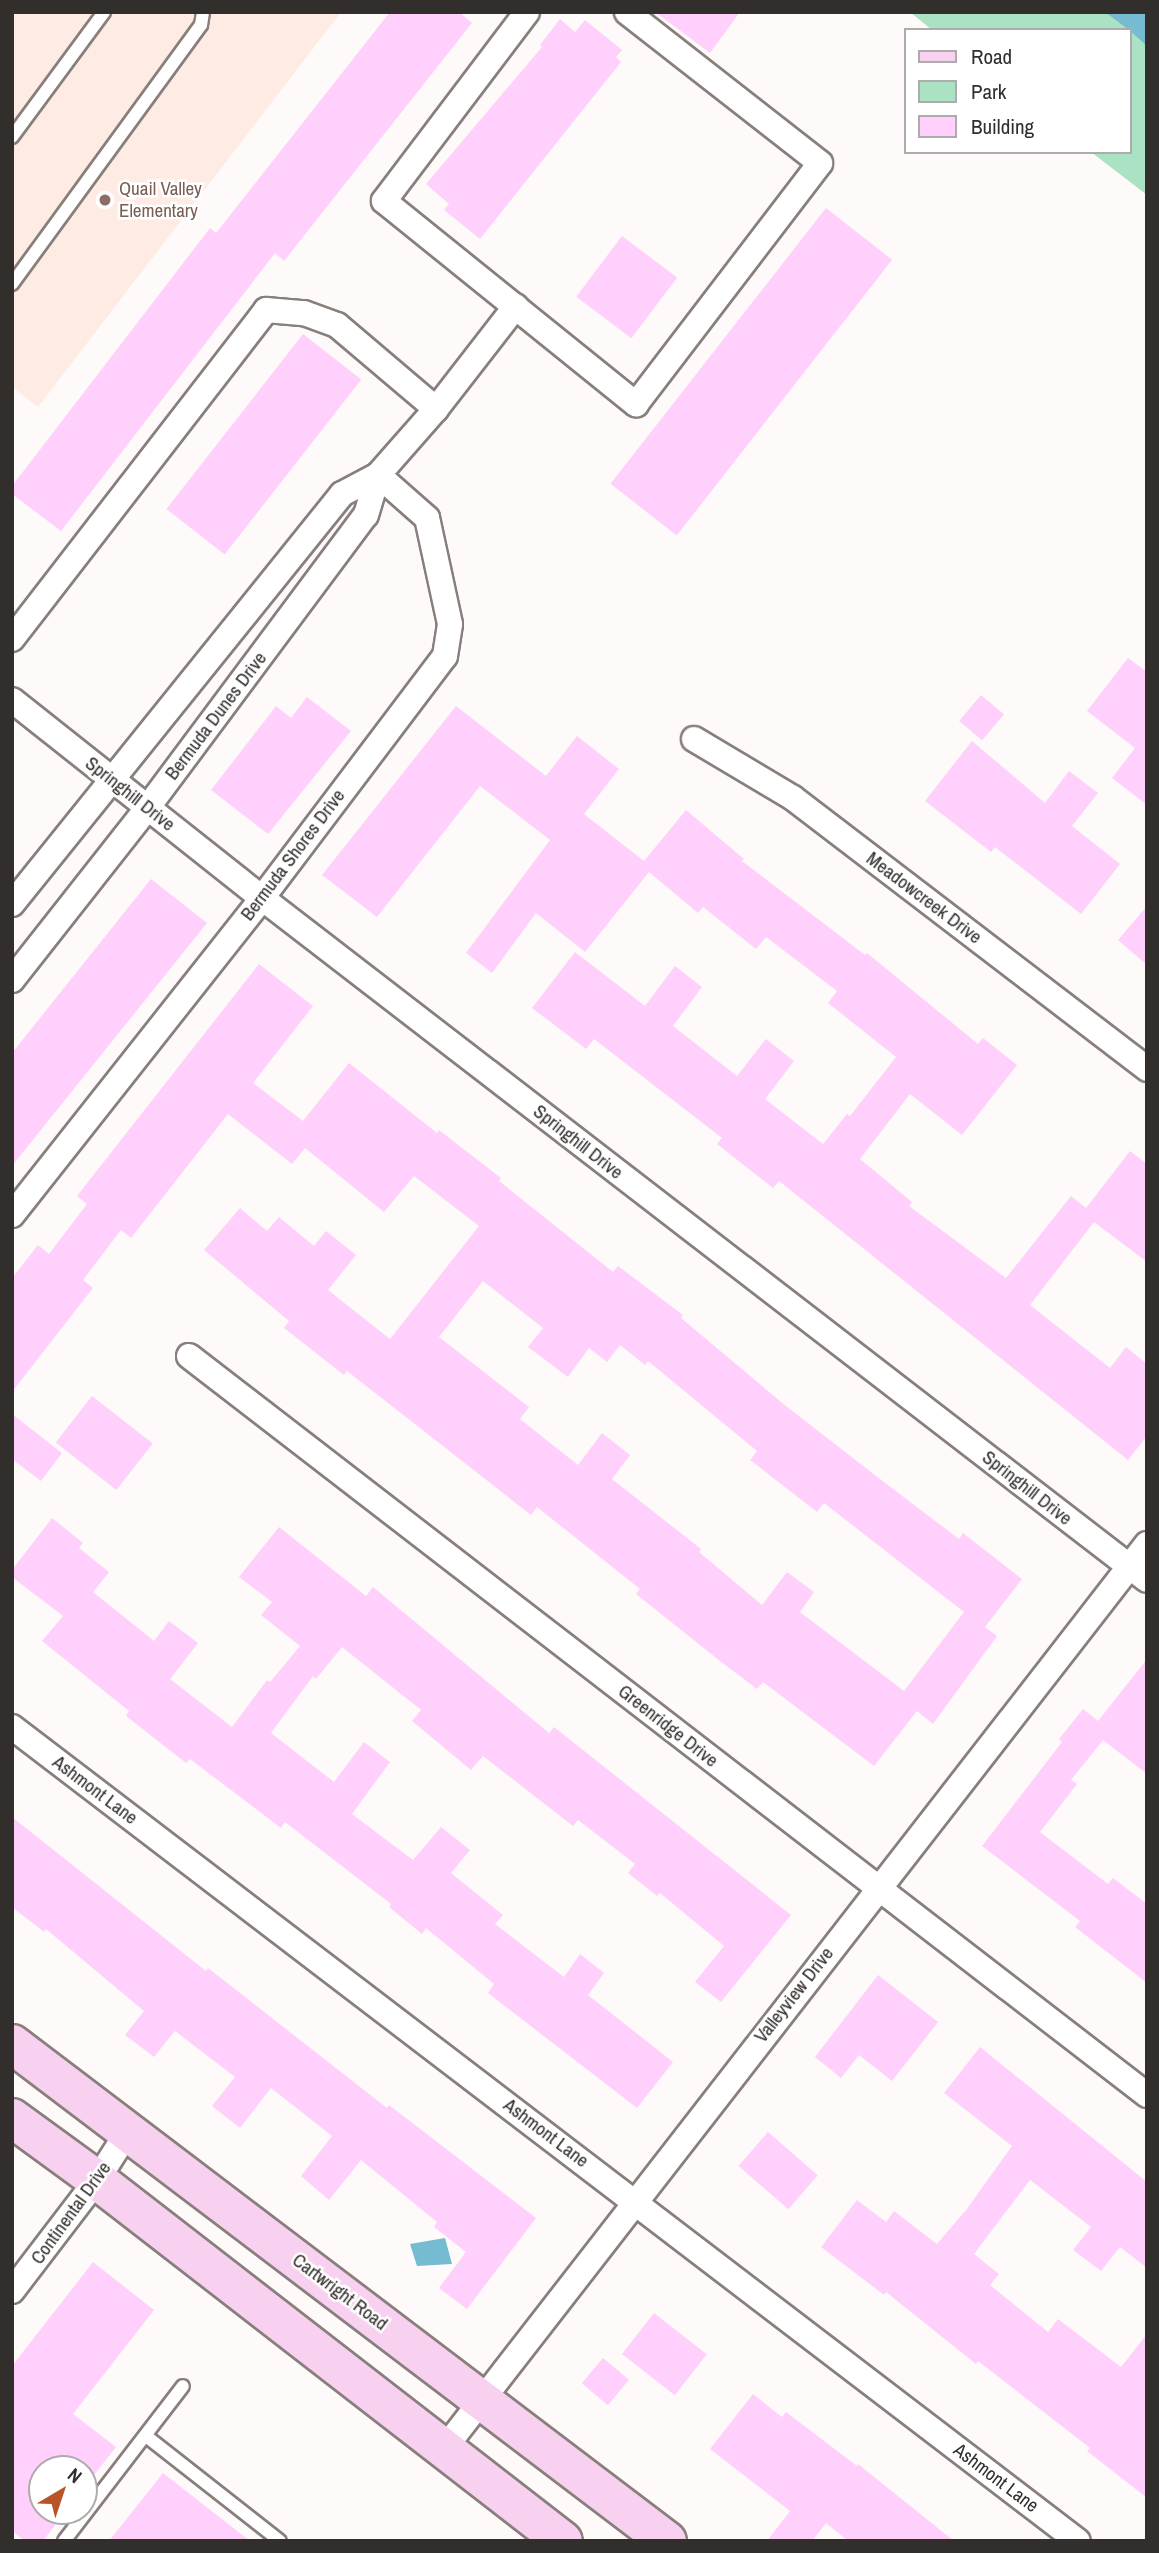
<!DOCTYPE html>
<style>
body{margin:0}
#map{position:relative;width:1159px;height:2553px;overflow:hidden;background:#fefaf9;font-family:"Archivo Narrow",sans-serif}
div>[style]{position:absolute}
[style*='--x']{left:calc(var(--x)*1px);top:calc(var(--y)*1px);width:calc(var(--w)*1px);rotate:calc(var(--a)*1deg)}
.built>*{inset:0;background:#fdebe4}
.green>*{inset:0;background:#abe2c4}
.water>*{inset:0;background:#75bbd2}
.building>*{inset:0;background:#ffd0fc;transform-origin:0 0}
.roads{filter:drop-shadow(2px 0 #887f7c) drop-shadow(-2px 0 #887f7c) drop-shadow(0 2px #887f7c) drop-shadow(0 -2px #887f7c)}
.lane>*{height:12px;margin:-6px;padding:0 6px;transform-origin:6px;border-radius:6px;background:#fff}
.street>*{height:24px;margin:-12px;padding:0 12px;transform-origin:12px;border-radius:12px;background:#fff}
.primary>*{height:38px;margin:-19px;padding:0 19px;transform-origin:19px;border-radius:19px;background:#f8d0f0}
.dots>*{width:19px;height:19px;translate:-50% -50%;box-sizing:border-box;border:4px solid #fff;border-radius:50%}
span{translate:-50% -50%;white-space:nowrap;text-align:center;line-height:1.15;-webkit-text-stroke:5px #fff;paint-order:stroke}
.education-label{font-size:19px;color:#785e54}
.left{translate:0 -50%;text-align:left}
.street-label{font-size:19px;color:#312e2c}
.frame{position:absolute;inset:0;border:14px solid #312e2c;pointer-events:none}
.legend{position:absolute;left:904px;top:28px;width:228px;height:126px;box-sizing:border-box;background:#fff;border:2px solid #adabab;margin:0;padding:9px 12px;list-style:none;font-size:21px;color:#312e2c}
.legend li{display:flex;align-items:center;gap:14px;height:35px}
.legend b{width:35px;border:2px solid #adabab}
.north{position:absolute;left:28px;top:2455px;width:70px;height:70px;box-sizing:border-box;background:#fff;border:2px solid #adabab;border-radius:50%;rotate:39deg;font-size:19px;font-weight:700;line-height:28px;text-align:center;color:#312e2c}
.north::after{content:'';display:block;margin:auto;width:24px;height:32px;background:#ba5426;clip-path:polygon(50% 0,100% 100%,50% 72%,0 100%)}
</style>
<div id="map">
<div class="built">
<i style="clip-path:polygon(12px 12px,341px 12px,38px 407px,12px 387px)"></i>
</div>
<div class="green">
<i style="clip-path:polygon(910px 12px,1147px 12px,1147px 195px,1091px 152px,1129px 152px,1129px 30px,932px 30px)"></i>
</div>
<div class="water">
<i style="clip-path:polygon(1105px 12px,1147px 12px,1147px 46px,1129px 30px)"></i>
<i style="clip-path:polygon(445px 2238px,452px 2264px,417px 2266px,410px 2244px)"></i>
</div>
<div class="building">
<i style="clip-path:polygon(390px 12px,459px 12px,472px 23px,284px 261px,275px 253px,61px 531px,12px 494px,12px 486px,210px 228px,216px 233px)"></i>
<i style="clip-path:polygon(655px 12px,740px 12px,710px 53px)"></i>
<i style="clip-path:polygon(560px 19px,575px 32px,585px 20px,622px 50px,616px 57px,621px 62px,480px 239px,444px 210px,449px 204px,426px 184px,542px 47px,540px 45px)"></i>
<i style="left:826px;top:208px;width:84px;height:350px;rotate:38deg"></i>
<i style="left:622px;top:236px;width:69px;height:76px;rotate:37deg"></i>
<i style="left:303px;top:334px;width:74px;height:222px;rotate:38deg"></i>
<i style="clip-path:polygon(1128px 658px,1147px 672px,1147px 805px,1112px 778px,1135px 748px,1087px 711px)"></i>
<i style="left:981px;top:695px;width:30px;height:34px;rotate:40deg"></i>
<i style="clip-path:polygon(307px 697px,351px 731px,268px 834px,211px 790px,276px 706px,291px 718px)"></i>
<i style="clip-path:polygon(456px 706px,546px 776px,577px 736px,619px 769px,584px 814px,644px 861px,686px 810px,744px 859px,742px 861px,865px 955px,867px 953px,978px 1044px,983px 1038px,1017px 1065px,962px 1135px,910px 1094px,860px 1159px,912px 1202px,909px 1206px,1006px 1278px,1071px 1196px,1086px 1208px,1130px 1151px,1147px 1164px,1147px 1262px,1094px 1222px,1030px 1305px,1110px 1368px,1126px 1347px,1147px 1364px,1147px 1436px,1128px 1460px,779px 1181px,773px 1188px,717px 1144px,722px 1138px,594px 1039px,586px 1049px,532px 1008px,575px 952px,645px 1006px,675px 966px,702px 987px,673px 1026px,737px 1076px,766px 1039px,794px 1061px,765px 1099px,823px 1144px,847px 1114px,850px 1116px,896px 1057px,828px 1003px,837px 991px,766px 937px,756px 949px,703px 907px,698px 913px,649px 872px,585px 952px,536px 913px,492px 973px,466px 953px,550px 840px,480px 786px,377px 917px,322px 875px)"></i>
<i style="clip-path:polygon(972px 741px,1045px 803px,1069px 771px,1098px 793px,1072px 826px,1120px 864px,1081px 914px,995px 847px,991px 852px,925px 801px)"></i>
<i style="clip-path:polygon(151px 879px,207px 923px,12px 1166px,12px 1053px)"></i>
<i style="clip-path:polygon(1147px 906px,1147px 965px,1118px 940px)"></i>
<i style="clip-path:polygon(evenodd,259px 964px,313px 1006px,253px 1083px,303px 1121px,349px 1063px,437px 1133px,439px 1130px,501px 1178px,499px 1181px,613px 1272px,618px 1266px,683px 1315px,681px 1318px,786px 1406px,880px 1479px,959px 1539px,963px 1533px,1022px 1579px,985px 1627px,997px 1636px,933px 1724px,917px 1711px,874px 1766px,763px 1682px,757px 1689px,720px 1661px,636px 1594px,640px 1589px,537px 1507px,531px 1515px,347px 1371px,344px 1375px,284px 1328px,289px 1321px,204px 1250px,240px 1208px,267px 1231px,279px 1217px,314px 1246px,326px 1231px,356px 1255px,328px 1290px,390px 1339px,479px 1226px,414px 1176px,384px 1212px,305px 1148px,292px 1164px,228px 1114px,131px 1238px,121px 1230px,83px 1280px,93px 1288px,12px 1392px,12px 1278px,38px 1245px,49px 1254px,87px 1204px,77px 1196px,259px 964px,483px 1281px,543px 1328px,528px 1347px,568px 1377px,589px 1348px,607px 1362px,620px 1345px,645px 1365px,648px 1361px,757px 1451px,750px 1460px,817px 1512px,824px 1503px,964px 1612px,904px 1691px,800px 1612px,814px 1592px,787px 1572px,762px 1605px,699px 1552px,701px 1549px,612px 1479px,630px 1455px,602px 1433px,578px 1465px,520px 1419px,529px 1407px,439px 1337px,483px 1281px)"></i>
<i style="left:92px;top:1396px;width:77px;height:59px;rotate:38deg"></i>
<i style="clip-path:polygon(12px 1414px,62px 1453px,41px 1481px,12px 1459px)"></i>
<i style="clip-path:polygon(52px 1518px,83px 1543px,79px 1548px,109px 1572px,93px 1592px,154px 1641px,169px 1621px,198px 1643px,170px 1679px,232px 1727px,267px 1680px,270px 1682px,300px 1646px,261px 1615px,272px 1602px,239px 1577px,279px 1527px,366px 1596px,373px 1587px,549px 1733px,554px 1727px,791px 1915px,721px 2002px,695px 1982px,724px 1946px,660px 1893px,657px 1896px,628px 1873px,635px 1864px,578px 1820px,573px 1826px,483px 1756px,471px 1770px,412px 1721px,421px 1710px,342px 1647px,316px 1679px,313px 1676px,271px 1733px,334px 1782px,364px 1742px,390px 1762px,352px 1814px,413px 1860px,441px 1827px,470px 1850px,451px 1873px,503px 1915px,495px 1924px,564px 1977px,580px 1954px,604px 1973px,588px 1995px,673px 2062px,637px 2108px,488px 1993px,494px 1984px,426px 1928px,422px 1934px,389px 1907px,391px 1904px,285px 1822px,281px 1828px,190px 1759px,186px 1763px,126px 1716px,129px 1711px,42px 1641px,63px 1616px,12px 1577px,12px 1570px)"></i>
<i style="clip-path:polygon(1147px 1659px,1147px 1774px,1103px 1740px,1071px 1780px,1077px 1784px,1040px 1832px,1108px 1884px,1113px 1878px,1147px 1904px,1147px 1983px,1075px 1927px,1080px 1921px,982px 1846px,1062px 1742px,1059px 1739px,1083px 1709px,1098px 1721px)"></i>
<i style="clip-path:polygon(12px 1817px,206px 1971px,208px 1968px,387px 2108px,389px 2105px,536px 2218px,467px 2309px,439px 2288px,466px 2252px,434px 2227px,437px 2222px,361px 2160px,329px 2200px,301px 2176px,332px 2136px,271px 2088px,240px 2128px,212px 2106px,235px 2077px,175px 2031px,154px 2057px,125px 2035px,144px 2011px,46px 1929px,44px 1932px,12px 1907px)"></i>
<i style="clip-path:polygon(878px 1975px,938px 2022px,892px 2081px,859px 2055px,841px 2078px,815px 2057px)"></i>
<i style="clip-path:polygon(980px 2047px,1147px 2182px,1147px 2268px,1120px 2247px,1101px 2271px,1073px 2250px,1091px 2227px,1030px 2180px,974px 2254px,999px 2274px,990px 2285px,1048px 2332px,1058px 2319px,1121px 2367px,1147px 2334px,1147px 2498px,1087px 2451px,1090px 2448px,978px 2361px,976px 2364px,886px 2292px,884px 2295px,821px 2247px,857px 2200px,886px 2222px,894px 2211px,937px 2244px,966px 2210px,1012px 2146px,944px 2093px)"></i>
<i style="left:768px;top:2132px;width:66px;height:45px;rotate:41deg"></i>
<i style="clip-path:polygon(93px 2262px,154px 2310px,73px 2414px,116px 2447px,84px 2488px,84px 2469px,42px 2469px,42px 2511px,66px 2511px,43px 2541px,25px 2541px,12px 2531px,12px 2366px)"></i>
<i style="left:654px;top:2313px;width:67px;height:52px;rotate:38deg"></i>
<i style="left:603px;top:2358px;width:34px;height:33px;rotate:40deg"></i>
<i style="clip-path:polygon(753px 2394px,782px 2417px,786px 2412px,857px 2466px,858px 2464px,954px 2541px,848px 2541px,826px 2523px,812px 2541px,767px 2541px,790px 2511px,710px 2449px)"></i>
<i style="clip-path:polygon(163px 2473px,250px 2541px,109px 2541px)"></i>
</div>
<div class="roads">
<div class="lane">
<i style="--x:12;--y:137;--w:155;--a:-53.6"></i>
<i style="--x:12;--y:284;--w:321;--a:-53.9"></i>
<i style="--x:201;--y:25;--w:13;--a:-81"></i>
<i style="--x:146;--y:2436;--w:170;--a:38.1"></i>
<i style="--x:64;--y:2541;--w:195;--a:-52.5"></i>
</div>
<div class="street">
<i style="--x:527;--y:12;--w:237;--a:127.1"></i>
<i style="--x:384;--y:201;--w:324;--a:38.9"></i>
<i style="--x:636;--y:404;--w:303;--a:-52.6"></i>
<i style="--x:820;--y:163;--w:245;--a:-142"></i>
<i style="--x:12;--y:639;--w:416;--a:-52.3"></i>
<i style="--x:266;--y:310;--w:38;--a:5"></i>
<i style="--x:304;--y:313;--w:35;--a:20"></i>
<i style="--x:337;--y:325;--w:130;--a:40.3"></i>
<i style="--x:12;--y:700;--w:319;--a:38.4"></i>
<i style="--x:262;--y:898;--w:1117;--a:37.62"></i>
<i style="--x:694;--y:739;--w:115;--a:30.8"></i>
<i style="--x:793;--y:798;--w:446;--a:37.4"></i>
<i style="--x:12;--y:904;--w:526;--a:-51.17"></i>
<i style="--x:342;--y:494;--w:41;--a:-27.8"></i>
<i style="--x:378;--y:475;--w:88;--a:-48.7"></i>
<i style="--x:436;--y:409;--w:130;--a:-52.2"></i>
<i style="--x:12;--y:980;--w:220;--a:-51.8"></i>
<i style="--x:148;--y:807;--w:364;--a:-53.3"></i>
<i style="--x:366;--y:515;--w:42;--a:-73.3"></i>
<i style="--x:12;--y:1215;--w:404;--a:-51.7"></i>
<i style="--x:262;--y:898;--w:303;--a:-52.9"></i>
<i style="--x:445;--y:656;--w:32;--a:-81"></i>
<i style="--x:450;--y:624;--w:108;--a:-102.2"></i>
<i style="--x:427;--y:518;--w:65;--a:-138.7"></i>
<i style="--x:189;--y:1356;--w:1210;--a:37.65"></i>
<i style="--x:12;--y:1727;--w:1341;--a:37.37"></i>
<i style="--x:12;--y:2291;--w:140;--a:-52.6"></i>
<i style="--x:97;--y:2180;--w:56;--a:-57.4"></i>
<i style="--x:444;--y:2449;--w:1146;--a:-52.16"></i>
</div>
<div class="primary">
<i style="--x:12;--y:2044;--w:822;--a:37.19"></i>
<i style="--x:12;--y:2118;--w:105;--a:36.1"></i>
<i style="--x:97;--y:2180;--w:589;--a:37.76"></i>
</div>
</div>
<div class="dots">
<i style="left:105px;top:200px;background:#8d6e63"></i>
</div>
<div class="education-label">
<span class="left" style="left:119px;top:200px">Quail Valley<br>Elementary</span>
</div>
<div class="street-label">
<span style="left:216px;top:716px;rotate:-53deg">Bermuda Dunes Drive</span>
<span style="left:130px;top:794px;rotate:38deg">Springhill Drive</span>
<span style="left:293px;top:855px;rotate:-53deg">Bermuda Shores Drive</span>
<span style="left:924px;top:898px;rotate:37deg">Meadowcreek Drive</span>
<span style="left:578px;top:1142px;rotate:38deg">Springhill Drive</span>
<span style="left:1027px;top:1488px;rotate:38deg">Springhill Drive</span>
<span style="left:668px;top:1726px;rotate:38deg">Greenridge Drive</span>
<span style="left:95px;top:1790px;rotate:37deg">Ashmont Lane</span>
<span style="left:794px;top:1995px;rotate:-52deg">Valleyview Drive</span>
<span style="left:546px;top:2133px;rotate:37deg">Ashmont Lane</span>
<span style="left:71px;top:2213px;rotate:-54deg">Continental Drive</span>
<span style="left:340px;top:2292px;rotate:37deg">Cartwright Road</span>
<span style="left:996px;top:2478px;rotate:37deg">Ashmont Lane</span>
</div>
<div class="frame"></div>
<ul class="legend">
<li><b style="height:9px;background:#f8d0f0"></b>Road</li>
<li><b style="height:19px;background:#abe2c4"></b>Park</li>
<li><b style="height:19px;background:#ffd0fc"></b>Building</li>
</ul>
<div class="north">N</div>
</div>
